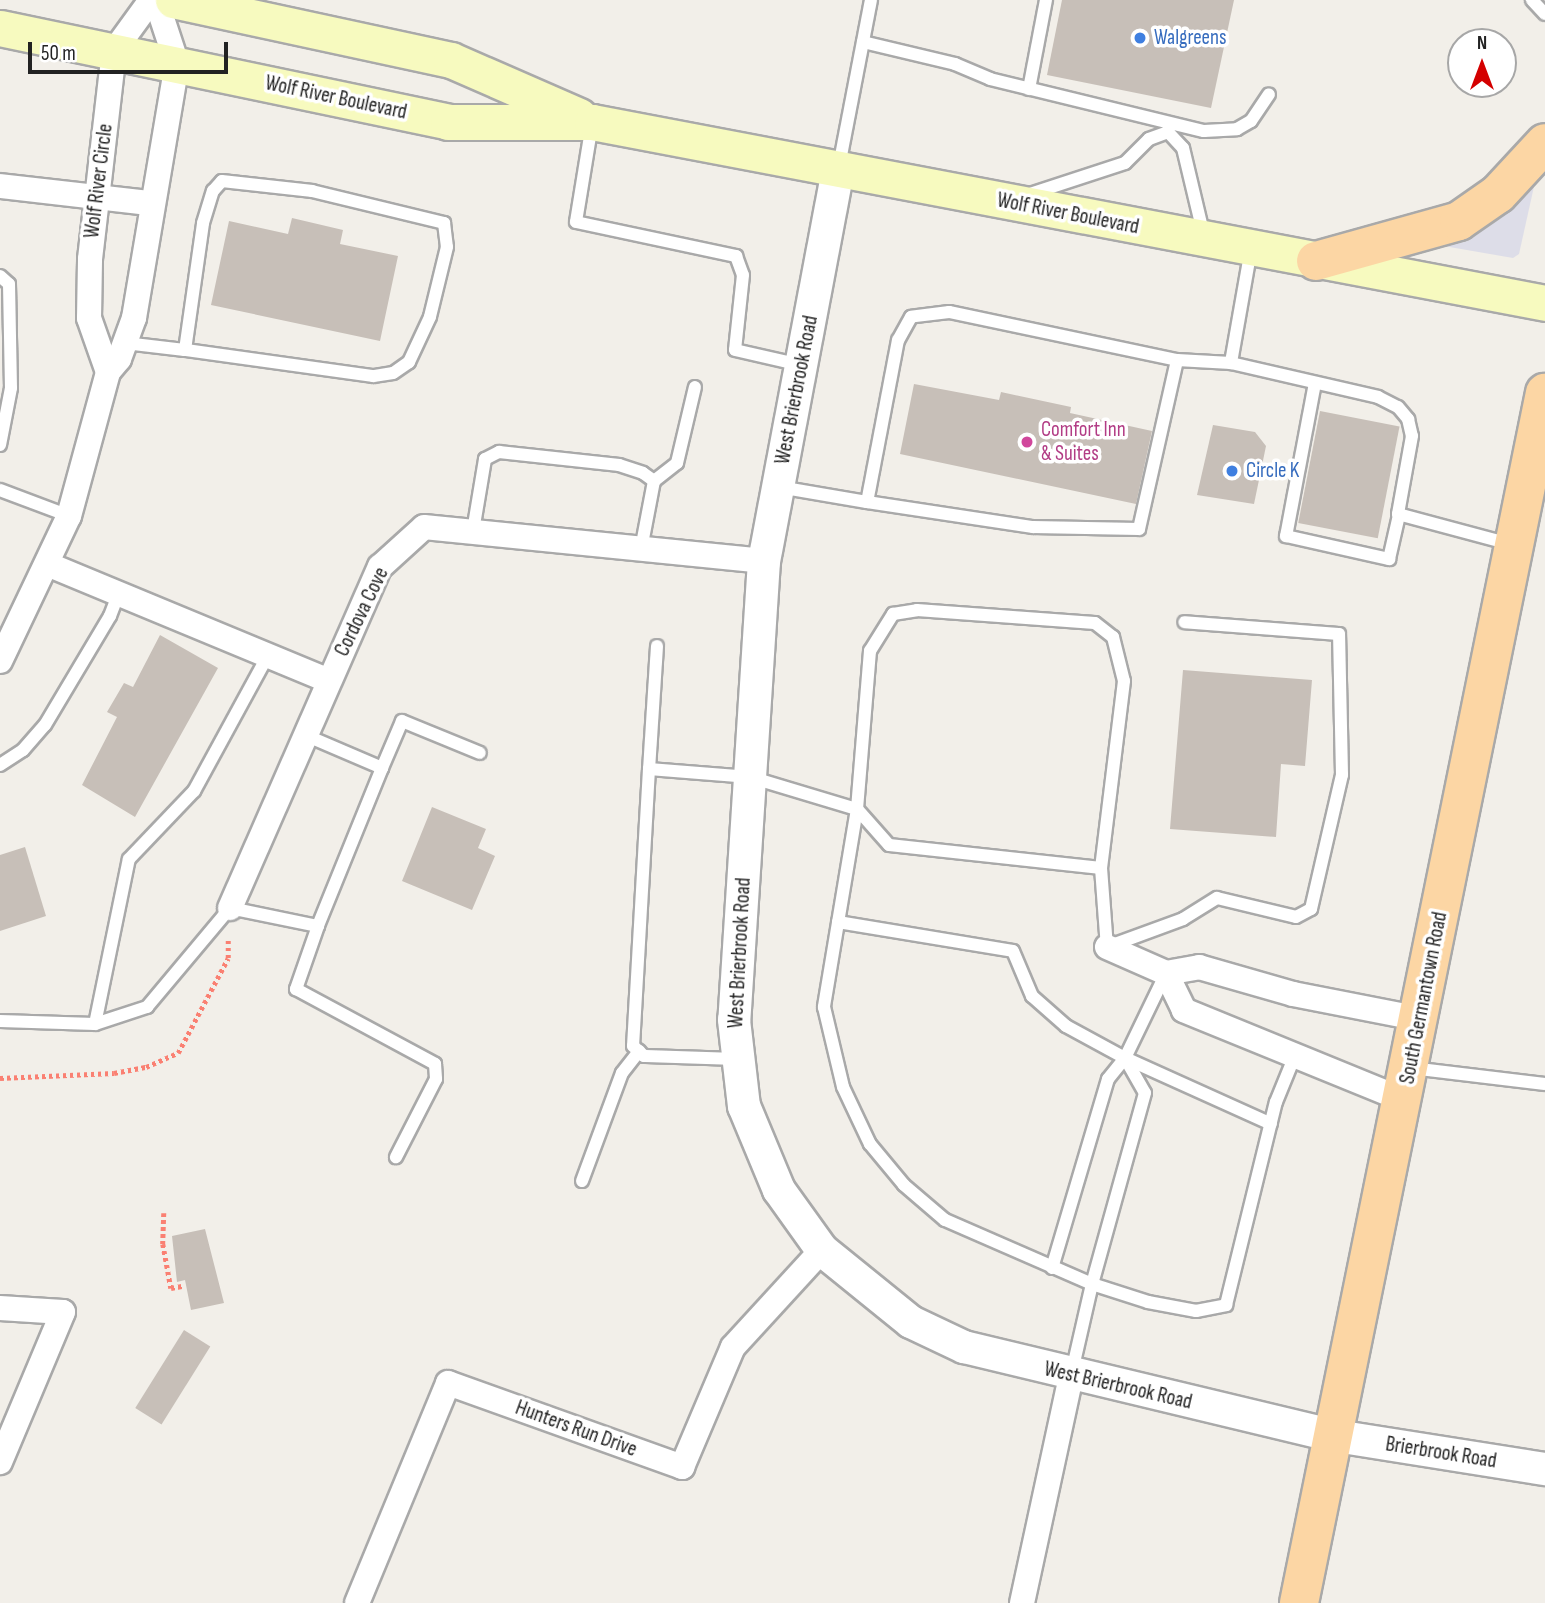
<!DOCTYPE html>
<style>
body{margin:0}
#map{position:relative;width:1545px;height:1603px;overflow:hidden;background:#f2efe9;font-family:"Sofia Sans Condensed",sans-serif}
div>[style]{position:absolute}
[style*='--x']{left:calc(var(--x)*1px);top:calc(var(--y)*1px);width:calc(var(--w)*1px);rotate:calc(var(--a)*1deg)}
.plaza>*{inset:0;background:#dddde8}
.building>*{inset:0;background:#c7bfb8;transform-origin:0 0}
.path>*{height:4.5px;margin-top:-2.25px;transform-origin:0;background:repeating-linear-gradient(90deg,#fa8072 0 3.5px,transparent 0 7px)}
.roads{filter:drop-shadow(2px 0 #a9a9a9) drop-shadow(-2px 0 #a9a9a9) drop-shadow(0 2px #a9a9a9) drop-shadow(0 -2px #a9a9a9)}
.service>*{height:12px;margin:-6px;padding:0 6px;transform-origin:6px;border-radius:6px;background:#fff}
.minor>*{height:24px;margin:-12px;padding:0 12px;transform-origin:12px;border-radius:12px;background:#fff}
.tertiary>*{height:32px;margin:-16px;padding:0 16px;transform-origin:16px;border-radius:16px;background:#fff}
.secondary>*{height:35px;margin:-17.5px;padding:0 17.5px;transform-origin:17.5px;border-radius:17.5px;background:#f7fabf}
.primary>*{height:38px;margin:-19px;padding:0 19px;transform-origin:19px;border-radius:19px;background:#fcd6a4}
.dots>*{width:19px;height:19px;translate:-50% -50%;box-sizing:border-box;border:4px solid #fff;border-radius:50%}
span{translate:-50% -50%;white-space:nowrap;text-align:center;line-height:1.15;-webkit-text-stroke:7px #fff;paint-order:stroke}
.shop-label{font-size:21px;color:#366cbe}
.left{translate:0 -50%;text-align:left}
.street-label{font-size:21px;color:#222}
.hotel-label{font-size:21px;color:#b23c85}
.north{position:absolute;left:1447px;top:28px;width:70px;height:70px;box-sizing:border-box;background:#fff;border:2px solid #a7a7a7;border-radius:50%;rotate:0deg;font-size:19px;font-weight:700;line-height:28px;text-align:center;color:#222}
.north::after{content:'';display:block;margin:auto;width:24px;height:32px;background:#d40000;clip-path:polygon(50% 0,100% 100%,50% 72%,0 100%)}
.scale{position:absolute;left:28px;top:42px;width:200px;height:32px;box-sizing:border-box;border:4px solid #222;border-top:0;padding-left:9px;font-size:21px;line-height:24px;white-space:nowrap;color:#222;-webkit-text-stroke:5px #fff;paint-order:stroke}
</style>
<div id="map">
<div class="plaza">
<i style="clip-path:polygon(1535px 182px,1519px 254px,1513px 258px,1438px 245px)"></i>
</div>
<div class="building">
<i style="clip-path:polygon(1062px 0,1234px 0,1211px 108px,1047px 75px)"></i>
<i style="clip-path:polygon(292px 218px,343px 230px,340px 244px,398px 256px,380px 341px,211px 305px,229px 221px,288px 234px)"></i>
<i style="clip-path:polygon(914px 384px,999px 400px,1001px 392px,1071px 407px,1070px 413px,1152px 431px,1136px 504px,900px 454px)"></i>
<i style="left:1320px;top:411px;width:81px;height:114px;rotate:11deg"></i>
<i style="clip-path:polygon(1213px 425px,1255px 432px,1266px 446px,1254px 504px,1197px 495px)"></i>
<i style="clip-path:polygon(160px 635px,218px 668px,135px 817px,82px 785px,117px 717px,107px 712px,124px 683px,133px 687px)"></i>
<i style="clip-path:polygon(1183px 670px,1312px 680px,1305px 766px,1281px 764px,1276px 837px,1170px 829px)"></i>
<i style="clip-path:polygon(432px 807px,486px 829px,478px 848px,495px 856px,472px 910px,402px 881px)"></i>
<i style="clip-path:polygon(25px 847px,46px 916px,0 931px,0 855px)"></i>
<i style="clip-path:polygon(205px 1229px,224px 1303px,191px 1310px,185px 1280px,177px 1282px,172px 1236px)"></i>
<i style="left:184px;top:1330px;width:31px;height:92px;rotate:32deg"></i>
</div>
<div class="path">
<i style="--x:0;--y:1078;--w:114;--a:-2.5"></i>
<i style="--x:114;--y:1073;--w:33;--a:-11"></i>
<i style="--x:146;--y:1067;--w:35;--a:-24"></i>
<i style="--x:178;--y:1053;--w:107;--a:-62.2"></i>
<i style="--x:228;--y:958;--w:18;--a:-90"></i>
<i style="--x:164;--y:1213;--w:31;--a:92"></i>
<i style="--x:163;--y:1244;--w:45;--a:79.7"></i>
<i style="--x:171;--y:1288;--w:11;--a:-10"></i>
</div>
<div class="roads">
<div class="service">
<i style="--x:1532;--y:0;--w:19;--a:47"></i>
<i style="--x:863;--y:42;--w:95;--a:13.4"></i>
<i style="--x:955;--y:64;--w:38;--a:23"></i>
<i style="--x:990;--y:79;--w:220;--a:13.7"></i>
<i style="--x:1204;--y:131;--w:33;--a:-3"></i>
<i style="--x:1237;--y:129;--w:16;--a:-30"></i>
<i style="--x:1251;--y:121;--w:32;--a:-56"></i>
<i style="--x:1029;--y:89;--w:91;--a:-79.2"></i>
<i style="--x:592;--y:124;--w:99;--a:99.3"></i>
<i style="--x:576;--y:222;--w:164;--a:12"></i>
<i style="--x:736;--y:256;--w:20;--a:70"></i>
<i style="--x:743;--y:275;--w:75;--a:96.1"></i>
<i style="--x:735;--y:350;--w:68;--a:12.8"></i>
<i style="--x:1169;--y:127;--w:5;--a:101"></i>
<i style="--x:1168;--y:132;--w:22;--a:47"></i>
<i style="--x:1183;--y:148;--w:90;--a:76.6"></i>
<i style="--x:839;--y:166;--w:169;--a:-79.1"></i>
<i style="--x:1027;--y:195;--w:103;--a:-18.1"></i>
<i style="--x:1125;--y:163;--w:34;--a:-45"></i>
<i style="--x:1149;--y:139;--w:20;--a:-20"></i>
<i style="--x:1251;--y:249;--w:116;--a:100"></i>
<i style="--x:1231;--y:363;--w:151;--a:13"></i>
<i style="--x:1378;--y:397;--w:22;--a:27"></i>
<i style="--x:1398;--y:407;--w:16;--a:50"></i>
<i style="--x:1408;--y:419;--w:17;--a:77"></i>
<i style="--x:1412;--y:436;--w:79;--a:100.2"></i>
<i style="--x:1398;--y:514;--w:116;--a:15"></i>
<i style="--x:0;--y:276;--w:12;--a:42"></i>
<i style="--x:9;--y:284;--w:104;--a:88.9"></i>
<i style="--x:11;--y:388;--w:58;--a:100.9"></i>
<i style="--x:125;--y:343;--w:60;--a:6.7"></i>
<i style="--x:185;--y:350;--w:128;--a:-81.9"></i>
<i style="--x:203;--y:223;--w:34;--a:-73"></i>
<i style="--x:213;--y:191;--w:13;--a:-48"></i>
<i style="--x:222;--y:181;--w:91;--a:6.3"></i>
<i style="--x:312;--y:191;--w:136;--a:13.6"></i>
<i style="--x:444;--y:223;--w:24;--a:83"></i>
<i style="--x:447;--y:247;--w:72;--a:103.7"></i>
<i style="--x:430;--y:317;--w:50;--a:115"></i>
<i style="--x:409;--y:362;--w:19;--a:145"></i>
<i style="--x:393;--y:373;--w:20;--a:171"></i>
<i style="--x:373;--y:376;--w:190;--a:-172.1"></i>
<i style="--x:1177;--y:360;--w:54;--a:3.2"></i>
<i style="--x:1315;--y:383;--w:156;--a:100.7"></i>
<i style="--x:1286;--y:536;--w:106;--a:12.6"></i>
<i style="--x:1389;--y:559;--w:45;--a:-77.2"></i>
<i style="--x:654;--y:481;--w:29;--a:-38"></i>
<i style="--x:677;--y:463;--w:78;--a:-76.7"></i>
<i style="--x:779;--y:487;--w:89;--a:9.7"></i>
<i style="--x:867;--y:502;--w:168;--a:8.6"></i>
<i style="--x:1033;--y:527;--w:106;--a:1.1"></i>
<i style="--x:1139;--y:529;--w:173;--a:-77.3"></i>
<i style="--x:1177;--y:360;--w:233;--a:-168.1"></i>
<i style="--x:949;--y:312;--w:38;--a:173"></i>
<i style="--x:911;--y:317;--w:26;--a:119"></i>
<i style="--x:898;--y:340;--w:165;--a:100.8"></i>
<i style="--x:0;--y:490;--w:74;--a:20.6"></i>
<i style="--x:473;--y:531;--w:73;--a:-80.5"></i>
<i style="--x:485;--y:459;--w:16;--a:-27"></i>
<i style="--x:499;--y:452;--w:121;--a:6.2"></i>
<i style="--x:619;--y:465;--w:25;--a:18"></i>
<i style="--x:643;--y:473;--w:14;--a:36"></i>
<i style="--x:654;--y:481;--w:69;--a:100.8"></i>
<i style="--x:657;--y:646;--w:123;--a:93.7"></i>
<i style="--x:649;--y:769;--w:101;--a:4.5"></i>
<i style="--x:750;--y:777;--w:112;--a:16.7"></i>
<i style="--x:857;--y:809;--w:201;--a:99.5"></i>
<i style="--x:824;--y:1007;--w:82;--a:76.6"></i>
<i style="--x:843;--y:1087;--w:63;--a:64.7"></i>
<i style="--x:870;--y:1144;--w:53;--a:50.3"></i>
<i style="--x:904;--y:1185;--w:54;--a:40.5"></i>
<i style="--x:945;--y:1220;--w:160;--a:23.5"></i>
<i style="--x:1092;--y:1284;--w:89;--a:102.9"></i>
<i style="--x:305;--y:735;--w:84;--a:23.2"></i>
<i style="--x:382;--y:768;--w:170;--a:112.1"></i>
<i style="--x:0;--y:765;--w:27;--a:-33"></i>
<i style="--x:23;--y:750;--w:33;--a:-49"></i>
<i style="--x:45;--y:725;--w:127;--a:-59.2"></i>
<i style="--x:110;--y:616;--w:25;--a:-69"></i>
<i style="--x:382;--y:768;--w:51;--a:-66.9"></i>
<i style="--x:402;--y:721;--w:84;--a:22.3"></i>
<i style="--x:649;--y:769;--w:277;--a:93.3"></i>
<i style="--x:633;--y:1046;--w:15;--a:42"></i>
<i style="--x:644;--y:1056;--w:94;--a:1.8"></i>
<i style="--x:1101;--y:868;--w:213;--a:-173.8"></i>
<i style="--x:889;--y:845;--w:48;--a:-131.6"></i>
<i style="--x:857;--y:809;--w:159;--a:-85.3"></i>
<i style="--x:870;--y:651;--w:44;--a:-58.1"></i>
<i style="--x:893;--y:614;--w:24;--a:-9"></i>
<i style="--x:917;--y:610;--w:178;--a:4.2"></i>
<i style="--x:1095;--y:623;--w:23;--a:38"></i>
<i style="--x:1113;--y:637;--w:45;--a:76"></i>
<i style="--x:1124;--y:681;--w:188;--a:97"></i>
<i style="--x:1101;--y:868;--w:79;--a:85.7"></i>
<i style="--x:1107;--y:947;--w:81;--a:-20.2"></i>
<i style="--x:1183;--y:919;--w:40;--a:-32"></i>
<i style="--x:1217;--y:898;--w:81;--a:13.5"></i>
<i style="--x:1296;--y:917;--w:17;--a:-28"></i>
<i style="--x:1311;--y:909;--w:138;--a:-77"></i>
<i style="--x:1342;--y:775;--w:141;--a:-91.2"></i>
<i style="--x:1339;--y:634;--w:155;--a:-175.6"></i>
<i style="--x:838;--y:922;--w:177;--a:9.4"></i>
<i style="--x:1013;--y:951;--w:49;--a:67.1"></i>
<i style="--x:1032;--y:996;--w:45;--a:41.4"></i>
<i style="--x:1066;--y:1026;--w:67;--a:28.5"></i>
<i style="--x:1125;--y:1058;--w:160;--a:24.3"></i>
<i style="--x:0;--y:1021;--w:95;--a:1.8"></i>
<i style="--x:95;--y:1024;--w:55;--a:-18.1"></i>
<i style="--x:147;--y:1007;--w:129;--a:-50"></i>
<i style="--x:230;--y:908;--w:90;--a:11.6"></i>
<i style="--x:318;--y:926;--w:67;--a:109.2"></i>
<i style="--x:296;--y:989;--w:158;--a:28.3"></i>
<i style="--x:435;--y:1064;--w:15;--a:86"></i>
<i style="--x:436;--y:1079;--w:88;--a:117.1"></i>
<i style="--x:95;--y:1024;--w:168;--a:-78.4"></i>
<i style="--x:129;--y:859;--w:94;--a:-46.3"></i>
<i style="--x:194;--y:791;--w:155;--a:-61.4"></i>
<i style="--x:1125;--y:1058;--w:40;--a:60.3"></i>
<i style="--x:1145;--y:1093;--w:198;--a:105.5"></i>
<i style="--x:1092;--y:1284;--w:59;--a:17.8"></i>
<i style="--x:1148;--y:1302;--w:49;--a:10.6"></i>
<i style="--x:1196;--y:1311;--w:31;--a:-11"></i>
<i style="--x:1226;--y:1305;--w:209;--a:-76.2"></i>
<i style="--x:1276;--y:1102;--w:48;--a:-67.8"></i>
<i style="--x:1411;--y:1068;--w:135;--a:6.8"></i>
<i style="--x:582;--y:1181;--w:115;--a:-69.7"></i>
<i style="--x:622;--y:1073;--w:28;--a:-52"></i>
<i style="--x:1052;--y:1268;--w:197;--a:-73.5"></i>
<i style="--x:1108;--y:1079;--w:27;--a:-51"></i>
<i style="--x:1125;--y:1058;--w:94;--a:-64.2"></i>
</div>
<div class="minor">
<i style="--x:0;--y:186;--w:151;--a:6.5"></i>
<i style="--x:108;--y:372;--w:57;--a:-109.4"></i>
<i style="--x:89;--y:318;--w:59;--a:-89"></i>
<i style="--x:90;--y:259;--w:209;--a:-83.4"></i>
<i style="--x:114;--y:51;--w:63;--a:-54"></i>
<i style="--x:47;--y:564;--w:305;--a:22.5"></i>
<i style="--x:0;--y:661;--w:161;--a:-64.6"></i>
<i style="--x:69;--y:516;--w:149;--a:-74.8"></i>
<i style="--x:108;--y:372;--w:17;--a:-50"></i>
<i style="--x:119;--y:359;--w:44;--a:-69.9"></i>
<i style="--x:134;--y:318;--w:258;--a:-80.4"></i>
<i style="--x:177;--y:64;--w:67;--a:-108.2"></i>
<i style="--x:230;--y:908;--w:373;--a:-66.3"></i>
<i style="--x:380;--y:567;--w:59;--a:-42.3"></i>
<i style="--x:424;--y:527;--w:342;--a:5.7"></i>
<i style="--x:1107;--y:947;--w:64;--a:23.8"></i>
<i style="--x:1404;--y:1100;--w:238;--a:-157.8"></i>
<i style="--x:1184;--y:1010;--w:41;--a:-115.9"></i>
<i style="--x:1166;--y:973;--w:34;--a:-10"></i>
<i style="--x:1199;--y:967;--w:98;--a:16"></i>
<i style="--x:1293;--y:994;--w:129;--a:11.1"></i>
<i style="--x:0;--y:1308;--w:63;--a:3.6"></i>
<i style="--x:63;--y:1312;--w:163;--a:112.8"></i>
<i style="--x:357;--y:1603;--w:238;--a:-67.5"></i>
<i style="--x:448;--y:1383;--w:249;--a:19.7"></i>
<i style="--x:682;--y:1467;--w:130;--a:-67"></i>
<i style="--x:733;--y:1347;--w:132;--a:-47.5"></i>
<i style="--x:1022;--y:1603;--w:232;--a:-77.8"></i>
</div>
<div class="tertiary">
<i style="--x:838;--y:170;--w:398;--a:100.7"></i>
<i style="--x:764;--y:561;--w:460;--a:93.7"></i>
<i style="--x:734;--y:1020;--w:87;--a:83.4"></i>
<i style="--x:744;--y:1106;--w:91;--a:67.4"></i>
<i style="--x:779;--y:1190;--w:74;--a:54.4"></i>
<i style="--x:822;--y:1250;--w:114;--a:39"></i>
<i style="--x:911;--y:1322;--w:59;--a:25.3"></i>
<i style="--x:964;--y:1347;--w:382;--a:13.5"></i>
<i style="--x:1336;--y:1436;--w:212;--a:9"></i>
</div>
<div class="secondary">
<i style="--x:173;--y:0;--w:284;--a:12.2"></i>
<i style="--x:451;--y:60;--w:140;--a:23.6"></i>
<i style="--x:0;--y:28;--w:458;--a:11.8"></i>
<i style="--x:448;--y:122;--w:144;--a:0"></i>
<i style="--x:592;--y:122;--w:970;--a:10.75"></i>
</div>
<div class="primary">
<i style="--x:1316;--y:261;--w:148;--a:-15.6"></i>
<i style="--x:1459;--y:221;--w:47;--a:-34.7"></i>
<i style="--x:1498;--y:194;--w:69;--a:-47.3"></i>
<i style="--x:1299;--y:1603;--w:1235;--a:-78.51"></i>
</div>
</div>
<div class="dots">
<i style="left:1140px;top:38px;background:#3f7fe0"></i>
<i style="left:1027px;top:442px;background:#d1479c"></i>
<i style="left:1232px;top:471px;background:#3f7fe0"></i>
</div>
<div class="shop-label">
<span class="left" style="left:1154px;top:38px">Walgreens</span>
<span class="left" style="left:1246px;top:471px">Circle K</span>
</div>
<div class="street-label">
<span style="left:336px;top:98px;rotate:12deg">Wolf River Boulevard</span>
<span style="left:99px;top:181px;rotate:-83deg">Wolf River Circle</span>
<span style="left:1068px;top:214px;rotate:11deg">Wolf River Boulevard</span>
<span style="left:797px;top:390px;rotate:-79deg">West Brierbrook Road</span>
<span style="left:362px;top:612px;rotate:-64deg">Cordova Cove</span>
<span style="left:740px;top:953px;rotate:-87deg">West Brierbrook Road</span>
<span style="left:1424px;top:998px;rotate:-79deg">South Germantown Road</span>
<span style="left:1118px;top:1386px;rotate:13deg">West Brierbrook Road</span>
<span style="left:576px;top:1429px;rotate:20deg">Hunters Run Drive</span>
<span style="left:1441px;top:1453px;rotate:9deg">Brierbrook Road</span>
</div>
<div class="hotel-label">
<span class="left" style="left:1041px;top:442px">Comfort Inn<br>&amp; Suites</span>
</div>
<div class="north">N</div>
<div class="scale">50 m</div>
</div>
